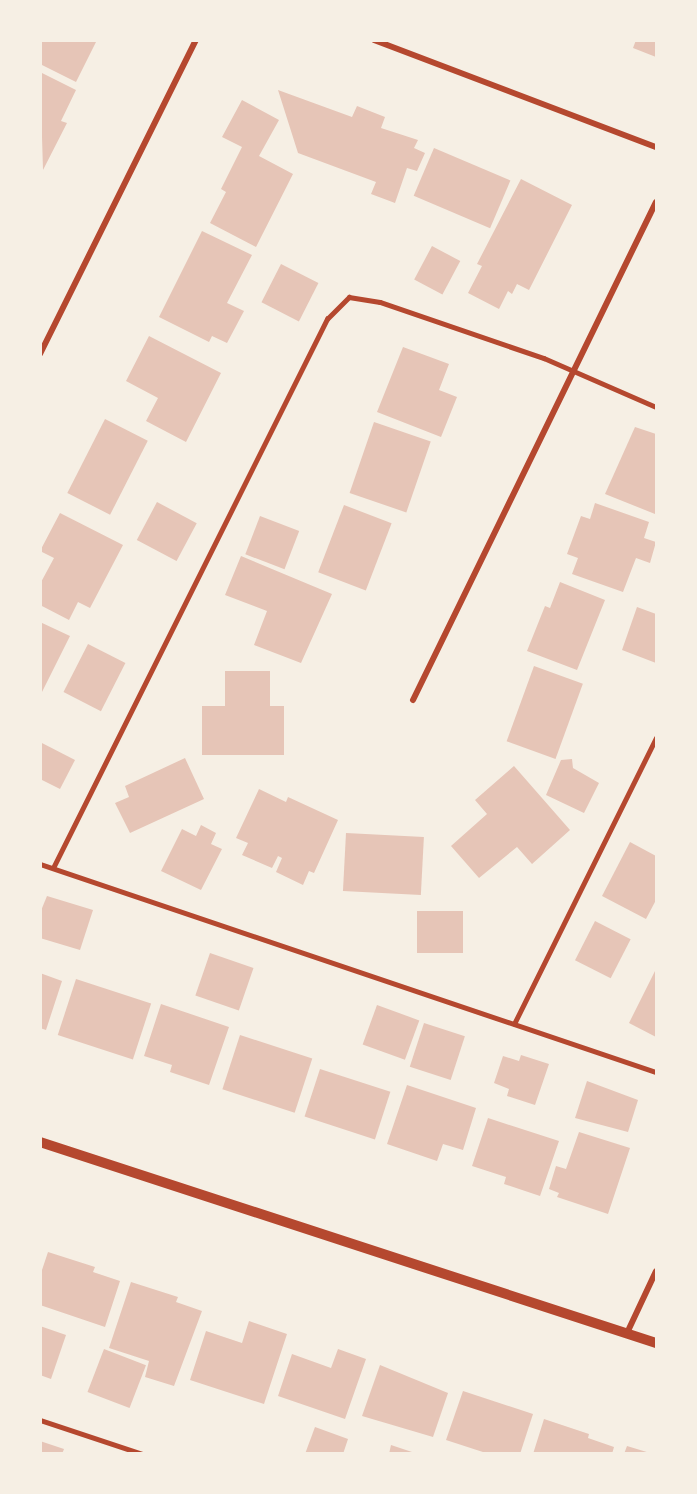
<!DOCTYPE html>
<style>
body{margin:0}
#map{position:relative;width:697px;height:1494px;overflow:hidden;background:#f6efe4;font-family:"Space Grotesk",sans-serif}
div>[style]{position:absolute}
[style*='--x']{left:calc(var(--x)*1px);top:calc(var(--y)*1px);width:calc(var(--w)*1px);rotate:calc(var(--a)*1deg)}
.building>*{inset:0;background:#e6c5b7;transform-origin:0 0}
.service>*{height:4.5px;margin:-2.25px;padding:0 2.25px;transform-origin:2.25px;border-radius:2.25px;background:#b5482f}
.minor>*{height:6px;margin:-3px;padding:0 3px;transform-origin:3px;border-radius:3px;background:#b5482f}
.tertiary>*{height:10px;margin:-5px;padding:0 5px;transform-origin:5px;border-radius:5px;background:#b5482f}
span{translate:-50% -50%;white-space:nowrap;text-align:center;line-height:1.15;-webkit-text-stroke:6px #f6efe4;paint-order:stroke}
.frame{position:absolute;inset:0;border:42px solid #f6efe4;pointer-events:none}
</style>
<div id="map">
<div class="building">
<i style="clip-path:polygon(40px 40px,97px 40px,76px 82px,40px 64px)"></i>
<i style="clip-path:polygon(636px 40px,656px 40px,656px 57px,633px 48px)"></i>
<i style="clip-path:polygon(40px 72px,76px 90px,61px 121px,67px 123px,43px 170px)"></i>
<i style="clip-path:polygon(278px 90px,352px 117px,357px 106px,385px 117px,381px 128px,418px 140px,414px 148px,425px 153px,417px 171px,407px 168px,395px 203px,371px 194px,376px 182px,298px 153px)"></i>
<i style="clip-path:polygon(242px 100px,279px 120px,259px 156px,293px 174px,256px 247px,210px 223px,226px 192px,221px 189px,242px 147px,222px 137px)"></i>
<i style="left:434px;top:148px;width:83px;height:52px;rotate:23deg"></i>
<i style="clip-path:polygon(521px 179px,572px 205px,529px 290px,517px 284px,512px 294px,508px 291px,499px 309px,468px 293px,482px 266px,477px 264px)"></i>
<i style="clip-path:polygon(202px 231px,252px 255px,227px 303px,244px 311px,227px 343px,212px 336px,209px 342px,159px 317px)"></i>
<i style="left:432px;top:246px;width:32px;height:38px;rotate:28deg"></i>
<i style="left:281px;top:264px;width:42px;height:43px;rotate:27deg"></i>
<i style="clip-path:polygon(149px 336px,221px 373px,186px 442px,146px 421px,158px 398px,126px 381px)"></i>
<i style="clip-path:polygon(403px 347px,449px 364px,439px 390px,457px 397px,441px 437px,377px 412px)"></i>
<i style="left:105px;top:419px;width:48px;height:83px;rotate:27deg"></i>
<i style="left:374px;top:422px;width:60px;height:75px;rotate:19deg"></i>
<i style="clip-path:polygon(635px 427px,656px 434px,655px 514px,605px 494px)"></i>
<i style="left:157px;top:502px;width:45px;height:43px;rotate:28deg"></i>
<i style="clip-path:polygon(595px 503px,649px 522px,644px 538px,656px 542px,650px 563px,636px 558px,623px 592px,572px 574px,578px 558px,567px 554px,581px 516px,590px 519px)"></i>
<i style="left:344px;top:505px;width:51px;height:72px;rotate:21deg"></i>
<i style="clip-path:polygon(60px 513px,123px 545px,90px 608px,78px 602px,69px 620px,40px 605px,40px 584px,54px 558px,40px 551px)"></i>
<i style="left:260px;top:516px;width:42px;height:41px;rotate:21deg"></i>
<i style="clip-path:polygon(241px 556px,332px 594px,301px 663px,254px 645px,267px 611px,225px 595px)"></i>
<i style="clip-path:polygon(560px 582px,605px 600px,577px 670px,527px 651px,545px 606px,550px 608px)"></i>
<i style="clip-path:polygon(637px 607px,656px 614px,656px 663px,622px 650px)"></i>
<i style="clip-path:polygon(40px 622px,70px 636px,40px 696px)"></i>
<i style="left:88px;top:644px;width:42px;height:54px;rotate:27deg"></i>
<i style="left:534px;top:666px;width:52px;height:80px;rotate:20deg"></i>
<i style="clip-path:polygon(225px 671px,270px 671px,270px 706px,284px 706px,284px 755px,202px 755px,202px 706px,225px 706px)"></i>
<i style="clip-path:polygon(40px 742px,75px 760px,60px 789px,40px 779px)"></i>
<i style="clip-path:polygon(185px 758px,204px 799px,130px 833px,115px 803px,129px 797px,125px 786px)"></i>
<i style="clip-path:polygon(572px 759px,573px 768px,599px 783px,584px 813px,546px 795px,561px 760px)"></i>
<i style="clip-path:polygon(514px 766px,570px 830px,532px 864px,517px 847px,479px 878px,451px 846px,487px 814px,475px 800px)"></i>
<i style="clip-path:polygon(259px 789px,286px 802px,288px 797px,338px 820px,314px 873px,309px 871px,303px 885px,276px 872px,282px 858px,278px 856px,272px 868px,242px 855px,248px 843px,236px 838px)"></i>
<i style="clip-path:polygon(201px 825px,216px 833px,211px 844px,222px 849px,201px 890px,161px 871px,182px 829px,196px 836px)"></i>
<i style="left:346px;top:833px;width:78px;height:58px;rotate:3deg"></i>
<i style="clip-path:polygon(630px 842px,656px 856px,656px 900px,646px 919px,602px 896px)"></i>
<i style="clip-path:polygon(47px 896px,93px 910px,80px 950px,40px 938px,40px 913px)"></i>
<i style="left:417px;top:911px;width:46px;height:42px"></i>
<i style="left:595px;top:921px;width:40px;height:44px;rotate:27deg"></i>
<i style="left:210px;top:953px;width:46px;height:45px;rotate:19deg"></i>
<i style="clip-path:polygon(656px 969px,656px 1037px,629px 1023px)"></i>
<i style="clip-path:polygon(40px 973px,62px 981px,46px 1030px,40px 1028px)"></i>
<i style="left:76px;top:979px;width:79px;height:59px;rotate:18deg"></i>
<i style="clip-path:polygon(161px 1004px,229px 1027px,209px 1085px,170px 1072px,172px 1065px,144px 1056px)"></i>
<i style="left:377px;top:1005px;width:45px;height:42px;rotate:20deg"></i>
<i style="left:424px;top:1023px;width:43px;height:46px;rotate:18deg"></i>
<i style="left:240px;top:1035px;width:76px;height:57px;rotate:18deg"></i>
<i style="clip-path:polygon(521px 1055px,549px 1064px,535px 1105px,507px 1096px,509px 1089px,494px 1083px,503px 1056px,519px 1061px)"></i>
<i style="left:320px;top:1069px;width:74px;height:50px;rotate:18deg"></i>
<i style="clip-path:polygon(587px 1081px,638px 1100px,628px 1132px,575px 1118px)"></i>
<i style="clip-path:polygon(407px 1085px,476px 1108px,463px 1150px,443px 1144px,437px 1161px,387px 1144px)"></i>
<i style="clip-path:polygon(488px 1118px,559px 1141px,540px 1196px,504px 1184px,506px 1177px,472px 1166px)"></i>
<i style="clip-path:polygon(579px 1132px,630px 1148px,608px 1214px,557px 1197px,559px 1193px,549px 1189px,556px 1166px,566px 1169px)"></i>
<i style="clip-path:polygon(48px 1252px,95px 1267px,93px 1272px,120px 1281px,105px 1327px,40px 1305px,40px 1276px)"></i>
<i style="clip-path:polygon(131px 1282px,178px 1297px,176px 1302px,202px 1311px,174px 1386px,145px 1377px,149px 1361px,109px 1348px)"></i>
<i style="clip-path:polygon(249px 1321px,287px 1334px,264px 1404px,190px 1380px,206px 1331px,242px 1343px)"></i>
<i style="clip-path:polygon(40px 1326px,66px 1335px,51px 1379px,40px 1375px)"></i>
<i style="left:104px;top:1349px;width:45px;height:46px;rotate:21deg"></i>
<i style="clip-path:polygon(338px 1349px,366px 1359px,345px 1419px,278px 1396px,292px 1354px,331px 1368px)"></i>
<i style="clip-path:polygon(380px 1365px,448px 1393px,433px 1437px,362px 1416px)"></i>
<i style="clip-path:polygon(463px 1391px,533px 1414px,520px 1454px,489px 1454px,446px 1440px)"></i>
<i style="clip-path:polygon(544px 1419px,589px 1434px,588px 1438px,614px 1447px,612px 1454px,533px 1454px)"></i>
<i style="clip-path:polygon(315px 1427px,348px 1439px,343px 1454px,305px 1454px)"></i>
<i style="clip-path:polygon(40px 1441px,64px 1449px,62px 1454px,40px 1454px)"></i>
<i style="clip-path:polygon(391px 1445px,415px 1453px,415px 1454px,389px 1454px)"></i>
<i style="clip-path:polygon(627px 1446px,650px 1453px,650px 1454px,624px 1454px)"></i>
</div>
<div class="service">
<i style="--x:40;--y:864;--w:650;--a:18.66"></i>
<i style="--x:53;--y:868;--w:614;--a:-63.48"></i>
<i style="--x:327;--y:319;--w:31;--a:-45"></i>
<i style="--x:349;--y:297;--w:31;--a:9"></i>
<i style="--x:380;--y:302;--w:173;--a:18.9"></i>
<i style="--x:544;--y:358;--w:122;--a:23.6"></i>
<i style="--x:514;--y:1024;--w:319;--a:-63.6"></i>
<i style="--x:40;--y:1420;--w:108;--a:18.3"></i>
</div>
<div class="minor">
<i style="--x:374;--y:40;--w:302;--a:20.8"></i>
<i style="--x:40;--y:354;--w:351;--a:-63.6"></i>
<i style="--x:413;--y:700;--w:554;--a:-63.99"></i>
<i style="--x:627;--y:1333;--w:68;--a:-64.9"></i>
</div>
<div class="tertiary">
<i style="--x:40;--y:1142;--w:648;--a:18.07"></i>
</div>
<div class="frame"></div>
</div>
